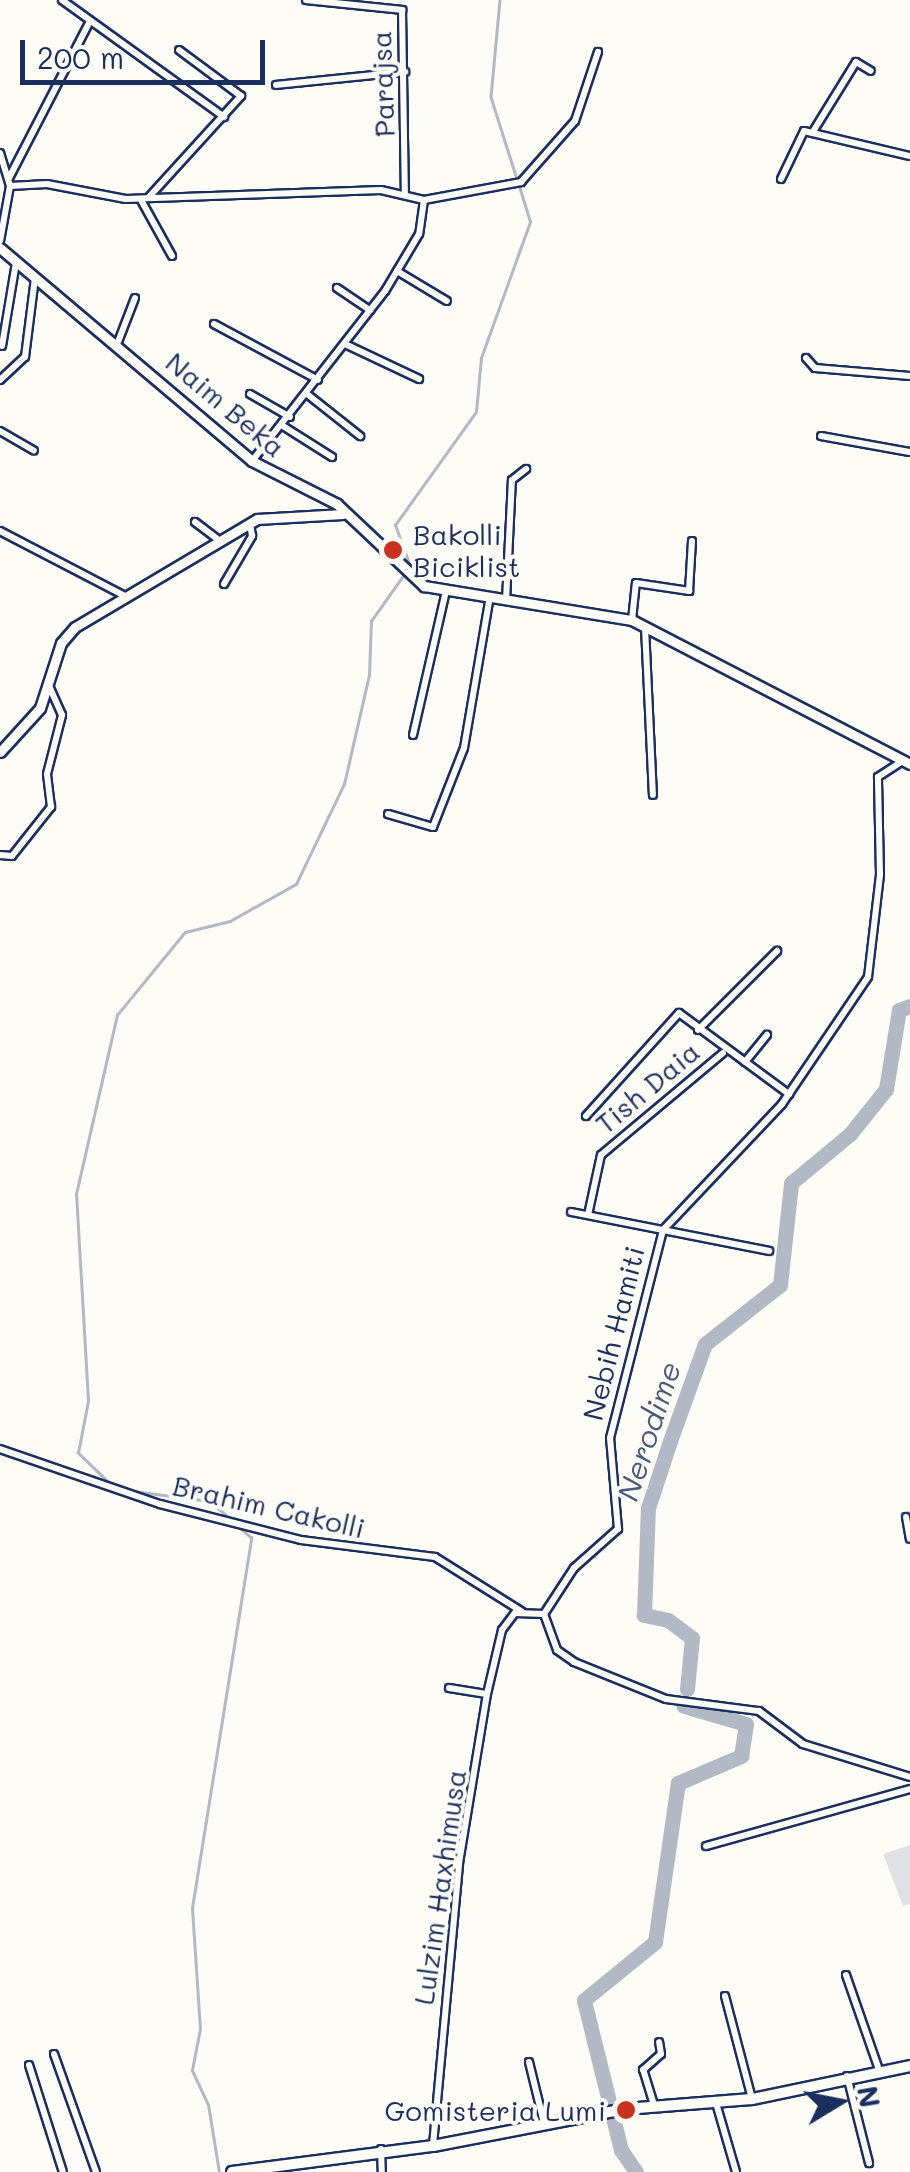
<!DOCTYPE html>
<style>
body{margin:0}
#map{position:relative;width:910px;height:2172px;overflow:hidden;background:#fdfcf7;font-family:Mali,sans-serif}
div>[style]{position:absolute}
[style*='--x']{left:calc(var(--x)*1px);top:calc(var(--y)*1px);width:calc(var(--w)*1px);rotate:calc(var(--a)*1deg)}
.green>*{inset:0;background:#e0e1e3}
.stream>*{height:2.5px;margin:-1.25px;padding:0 1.25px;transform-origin:1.25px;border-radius:1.25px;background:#b3b8c5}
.river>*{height:15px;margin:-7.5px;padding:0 7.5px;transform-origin:7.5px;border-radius:7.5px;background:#b3b8c5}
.roads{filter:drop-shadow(2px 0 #1b2f5e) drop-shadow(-2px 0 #1b2f5e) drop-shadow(0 2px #1b2f5e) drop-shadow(0 -2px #1b2f5e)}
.minor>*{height:6px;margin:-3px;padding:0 3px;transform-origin:3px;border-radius:3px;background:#fdfcf7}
.tertiary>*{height:9px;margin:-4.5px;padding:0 4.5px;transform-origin:4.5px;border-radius:4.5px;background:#fdfcf7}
.secondary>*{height:10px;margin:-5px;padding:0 5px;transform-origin:5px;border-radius:5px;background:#fdfcf7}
.dots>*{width:28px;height:28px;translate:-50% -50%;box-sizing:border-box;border:5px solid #fdfcf7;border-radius:50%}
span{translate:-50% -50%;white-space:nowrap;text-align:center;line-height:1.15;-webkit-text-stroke:8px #fdfcf7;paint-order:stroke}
.street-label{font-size:28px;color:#1b2f5e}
.poi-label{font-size:28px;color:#1b2f5e}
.left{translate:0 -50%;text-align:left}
.right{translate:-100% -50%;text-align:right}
.water-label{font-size:30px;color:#49587d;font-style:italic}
.north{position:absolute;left:790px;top:2052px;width:100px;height:100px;-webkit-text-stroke:8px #fdfcf7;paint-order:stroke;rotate:80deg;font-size:28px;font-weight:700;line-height:40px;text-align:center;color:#1b2f5e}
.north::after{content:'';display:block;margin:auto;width:35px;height:45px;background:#1b2f5e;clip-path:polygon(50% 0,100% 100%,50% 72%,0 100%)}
.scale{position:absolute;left:20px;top:40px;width:245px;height:45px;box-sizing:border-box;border:5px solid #1b2f5e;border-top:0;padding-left:12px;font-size:30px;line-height:35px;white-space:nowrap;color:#1b2f5e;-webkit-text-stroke:8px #fdfcf7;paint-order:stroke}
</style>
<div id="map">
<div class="green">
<i style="clip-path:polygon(910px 1845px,910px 1904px,903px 1906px,883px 1854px)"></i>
</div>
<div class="stream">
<i style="--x:500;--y:0;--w:97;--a:95.3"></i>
<i style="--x:491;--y:97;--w:86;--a:72.4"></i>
<i style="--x:110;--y:1484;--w:45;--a:-135.9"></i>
<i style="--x:78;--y:1453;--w:53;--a:-79.1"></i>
<i style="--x:88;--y:1401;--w:207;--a:-93.3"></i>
<i style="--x:76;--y:1194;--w:184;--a:-77.1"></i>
<i style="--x:117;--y:1015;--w:107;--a:-50.7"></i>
<i style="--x:185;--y:932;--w:46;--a:-13.7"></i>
<i style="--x:230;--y:921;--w:76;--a:-29.3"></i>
<i style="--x:296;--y:884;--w:111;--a:-64.4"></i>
<i style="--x:344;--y:784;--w:112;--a:-77.1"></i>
<i style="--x:369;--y:675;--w:54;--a:-87.9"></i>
<i style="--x:371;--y:621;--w:67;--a:-54.7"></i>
<i style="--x:410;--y:566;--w:44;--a:-110.1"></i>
<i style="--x:395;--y:525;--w:139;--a:-54.4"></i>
<i style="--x:476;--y:412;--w:54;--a:-84.7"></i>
<i style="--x:481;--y:358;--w:145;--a:-70.2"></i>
<i style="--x:530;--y:222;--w:37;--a:-107"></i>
<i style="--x:126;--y:1490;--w:85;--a:7.5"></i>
<i style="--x:210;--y:1501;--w:28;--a:41"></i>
<i style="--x:219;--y:2172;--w:68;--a:-99.3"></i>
<i style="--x:208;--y:2105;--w:38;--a:-115"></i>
<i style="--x:192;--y:2070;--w:42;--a:-79"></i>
<i style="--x:200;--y:2029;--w:121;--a:-93.8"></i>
<i style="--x:192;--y:1908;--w:375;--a:-80.9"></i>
<i style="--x:251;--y:1538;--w:15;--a:-138"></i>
</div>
<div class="river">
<i style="--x:687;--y:1689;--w:51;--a:-84.4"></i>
<i style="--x:692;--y:1638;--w:30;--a:-143"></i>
<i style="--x:668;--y:1620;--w:25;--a:-168"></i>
<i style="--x:644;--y:1615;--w:107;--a:-87.9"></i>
<i style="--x:648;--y:1508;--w:71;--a:-71.8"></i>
<i style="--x:670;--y:1441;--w:103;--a:-70.2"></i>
<i style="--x:705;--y:1344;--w:95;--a:-38.2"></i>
<i style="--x:780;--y:1285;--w:103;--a:-83.8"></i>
<i style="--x:791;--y:1183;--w:77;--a:-39.7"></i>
<i style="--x:850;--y:1134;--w:58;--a:-51.3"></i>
<i style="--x:886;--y:1089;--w:80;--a:-80.7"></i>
<i style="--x:899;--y:1010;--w:12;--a:-20"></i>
<i style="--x:636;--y:2172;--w:27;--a:-124"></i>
<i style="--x:621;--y:2150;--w:154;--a:-103.9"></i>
<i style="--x:584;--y:2000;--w:92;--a:-39.2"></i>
<i style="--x:655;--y:1942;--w:161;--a:-81.8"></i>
<i style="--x:678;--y:1783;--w:69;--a:-23.2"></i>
<i style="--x:741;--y:1756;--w:32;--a:-81"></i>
<i style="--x:746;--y:1724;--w:65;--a:-163.8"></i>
</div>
<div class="roads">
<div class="minor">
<i style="--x:62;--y:0;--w:200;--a:35.8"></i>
<i style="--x:306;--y:0;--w:97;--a:5.9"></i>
<i style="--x:402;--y:10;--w:185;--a:89.1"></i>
<i style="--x:276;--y:85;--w:130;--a:-5.8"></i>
<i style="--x:814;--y:130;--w:80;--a:-58.3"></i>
<i style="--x:856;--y:62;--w:17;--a:31"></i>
<i style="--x:0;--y:153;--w:34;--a:73"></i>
<i style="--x:10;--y:186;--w:56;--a:100.3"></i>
<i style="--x:9;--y:178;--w:174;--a:-62.7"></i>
<i style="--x:781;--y:179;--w:53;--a:-64.4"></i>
<i style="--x:804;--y:131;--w:109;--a:13.3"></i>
<i style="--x:10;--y:186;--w:37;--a:-3"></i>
<i style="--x:47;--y:184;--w:80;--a:10.8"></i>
<i style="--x:126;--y:199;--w:255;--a:-2"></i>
<i style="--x:381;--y:190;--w:44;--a:13.1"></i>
<i style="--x:424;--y:200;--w:34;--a:98"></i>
<i style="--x:419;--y:234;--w:66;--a:120.8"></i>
<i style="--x:385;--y:291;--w:216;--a:128"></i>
<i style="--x:149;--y:197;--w:137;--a:-47.7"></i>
<i style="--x:241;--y:96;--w:77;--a:-143.4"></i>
<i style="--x:141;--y:200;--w:64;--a:61"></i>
<i style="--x:424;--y:200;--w:99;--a:-10.5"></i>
<i style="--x:521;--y:182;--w:81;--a:-48.5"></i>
<i style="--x:575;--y:121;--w:73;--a:-71.6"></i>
<i style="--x:397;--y:271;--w:58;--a:31"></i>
<i style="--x:337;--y:288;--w:40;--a:34"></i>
<i style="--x:214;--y:324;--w:118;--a:28.3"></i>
<i style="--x:118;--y:342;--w:47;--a:-68.9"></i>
<i style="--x:345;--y:344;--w:82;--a:25.3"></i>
<i style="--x:2;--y:346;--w:85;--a:-80.5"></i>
<i style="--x:806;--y:358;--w:13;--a:48"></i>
<i style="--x:815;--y:368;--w:95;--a:4.8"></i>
<i style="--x:0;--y:380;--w:34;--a:-43"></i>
<i style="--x:25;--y:357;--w:80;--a:-82.8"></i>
<i style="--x:250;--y:394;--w:46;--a:29.9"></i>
<i style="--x:307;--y:394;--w:68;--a:38.4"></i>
<i style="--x:283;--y:426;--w:58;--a:32.3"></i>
<i style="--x:0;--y:431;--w:39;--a:30"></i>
<i style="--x:821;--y:436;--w:90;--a:10.2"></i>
<i style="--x:195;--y:522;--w:30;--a:37"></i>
<i style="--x:0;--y:531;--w:139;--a:27.5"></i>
<i style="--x:224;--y:584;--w:56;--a:-59.7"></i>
<i style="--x:252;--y:536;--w:12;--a:-99"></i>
<i style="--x:506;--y:601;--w:121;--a:-87.2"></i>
<i style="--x:512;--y:480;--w:18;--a:-38"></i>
<i style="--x:632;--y:620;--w:37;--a:-84"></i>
<i style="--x:636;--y:583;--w:54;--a:8.6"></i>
<i style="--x:689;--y:591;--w:50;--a:-86.6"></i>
<i style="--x:645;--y:627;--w:168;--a:87.3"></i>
<i style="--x:413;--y:735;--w:144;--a:-77.1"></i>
<i style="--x:388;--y:814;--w:47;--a:16.1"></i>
<i style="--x:433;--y:827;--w:85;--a:-68.6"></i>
<i style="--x:464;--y:748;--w:148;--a:-80.3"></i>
<i style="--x:0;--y:855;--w:12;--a:5"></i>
<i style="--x:12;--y:856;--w:63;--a:-51.5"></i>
<i style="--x:51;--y:807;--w:33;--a:-97"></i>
<i style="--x:47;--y:774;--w:61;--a:-75.7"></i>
<i style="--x:62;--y:715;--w:32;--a:-114"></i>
<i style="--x:698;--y:1030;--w:112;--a:-45"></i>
<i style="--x:745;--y:1062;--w:35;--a:-51"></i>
<i style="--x:586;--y:1116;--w:139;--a:-47.9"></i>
<i style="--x:679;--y:1013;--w:137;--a:36.4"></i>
<i style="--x:571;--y:1212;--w:202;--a:11.1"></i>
<i style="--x:588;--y:1215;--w:61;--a:-77.8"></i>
<i style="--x:601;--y:1155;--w:159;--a:-39.9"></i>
<i style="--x:0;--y:1449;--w:169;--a:19"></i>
<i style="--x:160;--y:1504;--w:146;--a:14.3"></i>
<i style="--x:301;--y:1540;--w:135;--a:7.2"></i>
<i style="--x:435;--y:1557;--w:102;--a:32.1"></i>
<i style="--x:906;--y:1517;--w:22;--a:80"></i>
<i style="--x:544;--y:1614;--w:55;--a:-56.9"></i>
<i style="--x:574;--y:1568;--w:59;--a:-41.6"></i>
<i style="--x:618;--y:1529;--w:91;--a:-95"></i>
<i style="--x:610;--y:1438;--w:215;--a:-75.7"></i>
<i style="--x:663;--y:1230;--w:173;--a:-46.6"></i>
<i style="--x:782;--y:1104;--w:153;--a:-55.9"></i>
<i style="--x:868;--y:977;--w:103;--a:-83.3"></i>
<i style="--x:880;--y:875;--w:98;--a:-91.2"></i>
<i style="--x:878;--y:777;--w:27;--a:-33"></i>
<i style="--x:449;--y:1688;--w:38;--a:9"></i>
<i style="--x:706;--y:1846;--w:212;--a:-15.6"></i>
<i style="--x:846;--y:1975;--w:101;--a:70.8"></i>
<i style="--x:725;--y:1996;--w:106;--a:75.3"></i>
<i style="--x:54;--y:2054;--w:125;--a:70.4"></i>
<i style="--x:529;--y:2062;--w:63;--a:76.2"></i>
<i style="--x:29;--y:2065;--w:112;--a:72.4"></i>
<i style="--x:847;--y:2076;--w:90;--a:75.8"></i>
<i style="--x:716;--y:2103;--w:72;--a:73.8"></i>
<i style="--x:654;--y:2105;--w:37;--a:-107"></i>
<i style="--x:643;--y:2070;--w:24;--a:-42"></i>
<i style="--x:661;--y:2054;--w:12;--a:-99"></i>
<i style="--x:433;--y:2145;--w:283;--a:-84.7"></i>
<i style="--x:459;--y:1863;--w:171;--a:-80.6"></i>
<i style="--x:487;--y:1694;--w:66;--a:-76.8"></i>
<i style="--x:502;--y:1630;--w:21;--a:-53"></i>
<i style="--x:515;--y:1613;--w:29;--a:2"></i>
<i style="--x:544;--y:1614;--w:38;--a:70"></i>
<i style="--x:557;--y:1650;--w:21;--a:35"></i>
<i style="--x:574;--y:1662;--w:99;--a:21.9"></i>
<i style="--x:666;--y:1699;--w:94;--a:7.4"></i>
<i style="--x:759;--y:1711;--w:55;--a:36.9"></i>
<i style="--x:803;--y:1744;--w:112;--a:17.1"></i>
<i style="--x:381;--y:2149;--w:23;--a:88"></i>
</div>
<div class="tertiary">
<i style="--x:0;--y:248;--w:330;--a:40.2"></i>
<i style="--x:252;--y:461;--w:95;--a:26.8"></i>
<i style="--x:337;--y:504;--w:120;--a:43.3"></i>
<i style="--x:424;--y:586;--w:211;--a:9.3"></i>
<i style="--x:632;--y:620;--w:313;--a:27.4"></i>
<i style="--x:0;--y:752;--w:59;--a:-47.7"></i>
<i style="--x:40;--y:708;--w:68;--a:-72.1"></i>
<i style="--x:61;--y:643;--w:21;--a:-49"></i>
<i style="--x:75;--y:627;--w:212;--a:-30.7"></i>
<i style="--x:257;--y:519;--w:86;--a:-3.3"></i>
</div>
<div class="secondary">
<i style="--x:232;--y:2172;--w:203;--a:-7.4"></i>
<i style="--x:433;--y:2146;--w:196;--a:-10.9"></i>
<i style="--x:625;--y:2109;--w:127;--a:-4.5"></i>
<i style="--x:752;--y:2099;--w:161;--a:-11.8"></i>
</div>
</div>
<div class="dots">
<i style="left:393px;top:550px;background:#c8321e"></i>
<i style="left:626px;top:2110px;background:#c8321e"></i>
</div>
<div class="street-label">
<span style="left:382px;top:84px;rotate:-92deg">Parajsa</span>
<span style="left:226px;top:404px;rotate:40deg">Naim Beka</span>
<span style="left:647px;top:1087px;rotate:-40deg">Tish Daia</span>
<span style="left:613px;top:1333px;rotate:-76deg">Nebih Hamiti</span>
<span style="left:269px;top:1506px;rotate:13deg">Brahim Cakolli</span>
<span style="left:439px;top:1887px;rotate:-82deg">Lulzim Haxhimusa</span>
</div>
<div class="poi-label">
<span class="left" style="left:413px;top:550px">Bakolli<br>Biciklist</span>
<span class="right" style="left:606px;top:2110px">Gomisteria Lumi</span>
</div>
<div class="water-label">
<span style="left:648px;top:1431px;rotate:-72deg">Nerodime</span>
</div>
<div class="north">N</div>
<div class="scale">200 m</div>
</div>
